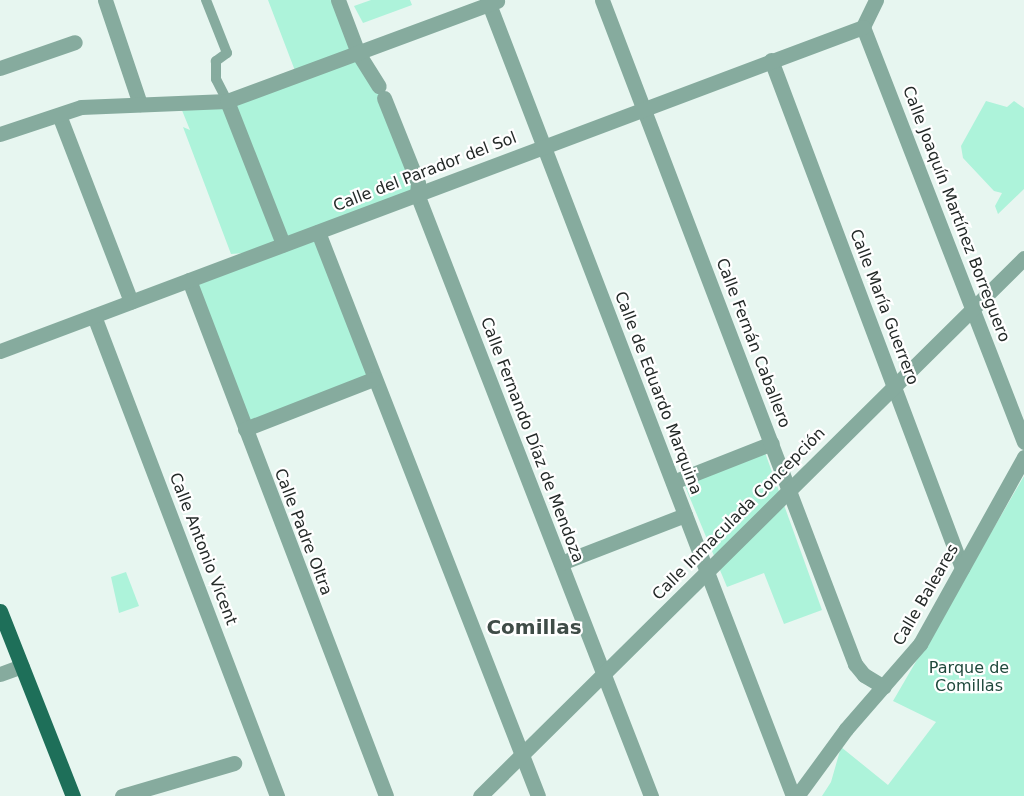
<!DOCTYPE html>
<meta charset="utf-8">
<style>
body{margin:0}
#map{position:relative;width:1024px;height:796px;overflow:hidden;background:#e7f6f0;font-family:"DejaVu Sans",sans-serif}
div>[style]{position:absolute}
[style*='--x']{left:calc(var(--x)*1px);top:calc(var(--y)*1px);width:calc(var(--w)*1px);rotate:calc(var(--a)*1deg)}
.green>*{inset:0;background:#adf3da}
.service>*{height:10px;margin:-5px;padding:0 5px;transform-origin:5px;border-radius:5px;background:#86ab9e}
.pedestrian>*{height:15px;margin:-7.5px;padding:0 7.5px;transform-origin:7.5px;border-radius:7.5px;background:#86ab9e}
.minor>*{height:15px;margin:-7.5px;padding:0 7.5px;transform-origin:7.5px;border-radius:7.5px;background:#86ab9e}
.primary>*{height:15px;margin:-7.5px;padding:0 7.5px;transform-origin:7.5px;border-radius:7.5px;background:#1e6f59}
span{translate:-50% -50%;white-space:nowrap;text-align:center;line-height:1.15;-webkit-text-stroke:4.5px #fff;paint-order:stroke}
.street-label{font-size:16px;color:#242a28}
.park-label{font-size:16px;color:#20493c}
.quarter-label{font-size:20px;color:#3f4c47;font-weight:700}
</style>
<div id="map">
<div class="green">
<i style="clip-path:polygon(268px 0,338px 0,379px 86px,417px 194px,318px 232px,373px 379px,245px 429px,189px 280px,261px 252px,231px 254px,183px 127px,190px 130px,179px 103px,227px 101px,297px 76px)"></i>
<i style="clip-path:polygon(371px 0,410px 0,412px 5px,363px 23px,354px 6px)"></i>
<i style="clip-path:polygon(986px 101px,1007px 107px,1014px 101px,1024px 108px,1024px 189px,998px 214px,995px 206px,1002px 193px,994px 191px,963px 158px,961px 146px)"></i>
<i style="clip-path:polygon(763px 447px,822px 610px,784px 624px,764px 573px,727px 587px,682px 479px)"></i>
<i style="clip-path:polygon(1024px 476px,1024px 796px,822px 796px,831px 782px,841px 747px,888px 785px,936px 722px,893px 701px)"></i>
<i style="clip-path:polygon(126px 572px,139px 606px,119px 613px,111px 577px)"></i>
</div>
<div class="service">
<i style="--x:206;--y:0;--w:57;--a:68.4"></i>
<i style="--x:227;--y:53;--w:14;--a:144"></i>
<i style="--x:216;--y:61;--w:18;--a:90"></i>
<i style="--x:216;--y:79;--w:25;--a:63"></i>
</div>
<div class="pedestrian">
<i style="--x:358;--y:53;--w:39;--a:58"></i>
<i style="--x:384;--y:98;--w:92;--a:68.2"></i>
<i style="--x:418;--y:183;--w:11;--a:95"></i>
<i style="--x:673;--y:482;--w:106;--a:-21.5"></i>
</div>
<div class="minor">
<i style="--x:105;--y:0;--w:110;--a:71.4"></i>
<i style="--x:338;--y:0;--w:57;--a:69.3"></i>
<i style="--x:602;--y:0;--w:711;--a:69.14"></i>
<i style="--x:855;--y:664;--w:14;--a:51"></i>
<i style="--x:864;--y:675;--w:23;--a:31"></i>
<i style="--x:876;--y:0;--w:30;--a:116"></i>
<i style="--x:863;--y:27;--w:445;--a:68.8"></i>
<i style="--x:489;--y:4;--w:848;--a:69"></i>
<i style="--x:771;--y:60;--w:543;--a:69.39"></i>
<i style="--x:0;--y:68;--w:79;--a:-19.1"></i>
<i style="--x:227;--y:101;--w:154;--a:68.6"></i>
<i style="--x:59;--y:115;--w:200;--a:68.9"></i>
<i style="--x:0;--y:134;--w:85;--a:-18.4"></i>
<i style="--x:81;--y:107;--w:146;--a:-2.4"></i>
<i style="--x:227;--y:101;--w:288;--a:-20.3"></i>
<i style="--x:417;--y:194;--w:646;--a:68.76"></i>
<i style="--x:318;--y:232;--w:605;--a:68.69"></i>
<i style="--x:189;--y:280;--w:552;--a:69.1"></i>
<i style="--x:94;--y:316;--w:514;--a:69.13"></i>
<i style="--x:0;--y:351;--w:922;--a:-20.58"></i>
<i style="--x:245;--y:429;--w:137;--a:-21.3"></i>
<i style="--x:561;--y:563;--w:133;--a:-21.2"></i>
<i style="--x:0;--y:674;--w:23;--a:-20"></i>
<i style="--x:122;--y:796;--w:117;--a:-16.4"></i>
<i style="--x:480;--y:796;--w:765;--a:-44.68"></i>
<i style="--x:797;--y:796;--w:83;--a:-53.8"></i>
<i style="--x:846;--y:729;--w:113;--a:-49"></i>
<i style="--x:920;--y:644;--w:214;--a:-60.9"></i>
</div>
<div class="primary">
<i style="--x:0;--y:611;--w:199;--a:68.5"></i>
</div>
<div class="street-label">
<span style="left:425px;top:172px;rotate:-21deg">Calle del Parador del Sol</span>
<span style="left:956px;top:214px;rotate:69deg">Calle Joaquín Martínez Borreguero</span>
<span style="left:884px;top:307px;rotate:69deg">Calle María Guerrero</span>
<span style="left:753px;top:343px;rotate:69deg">Calle Fernán Caballero</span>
<span style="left:658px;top:393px;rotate:69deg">Calle de Eduardo Marquina</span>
<span style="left:532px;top:440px;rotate:69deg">Calle Fernando Díaz de Mendoza</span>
<span style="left:739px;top:514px;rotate:-45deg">Calle Inmaculada Concepción</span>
<span style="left:303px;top:532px;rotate:69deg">Calle Padre Oltra</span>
<span style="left:203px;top:549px;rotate:69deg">Calle Antonio Vicent</span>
<span style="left:926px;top:595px;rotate:-60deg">Calle Baleares</span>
</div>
<div class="park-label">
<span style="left:969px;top:677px">Parque de<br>Comillas</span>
</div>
<div class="quarter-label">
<span style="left:534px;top:627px">Comillas</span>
</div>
</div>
